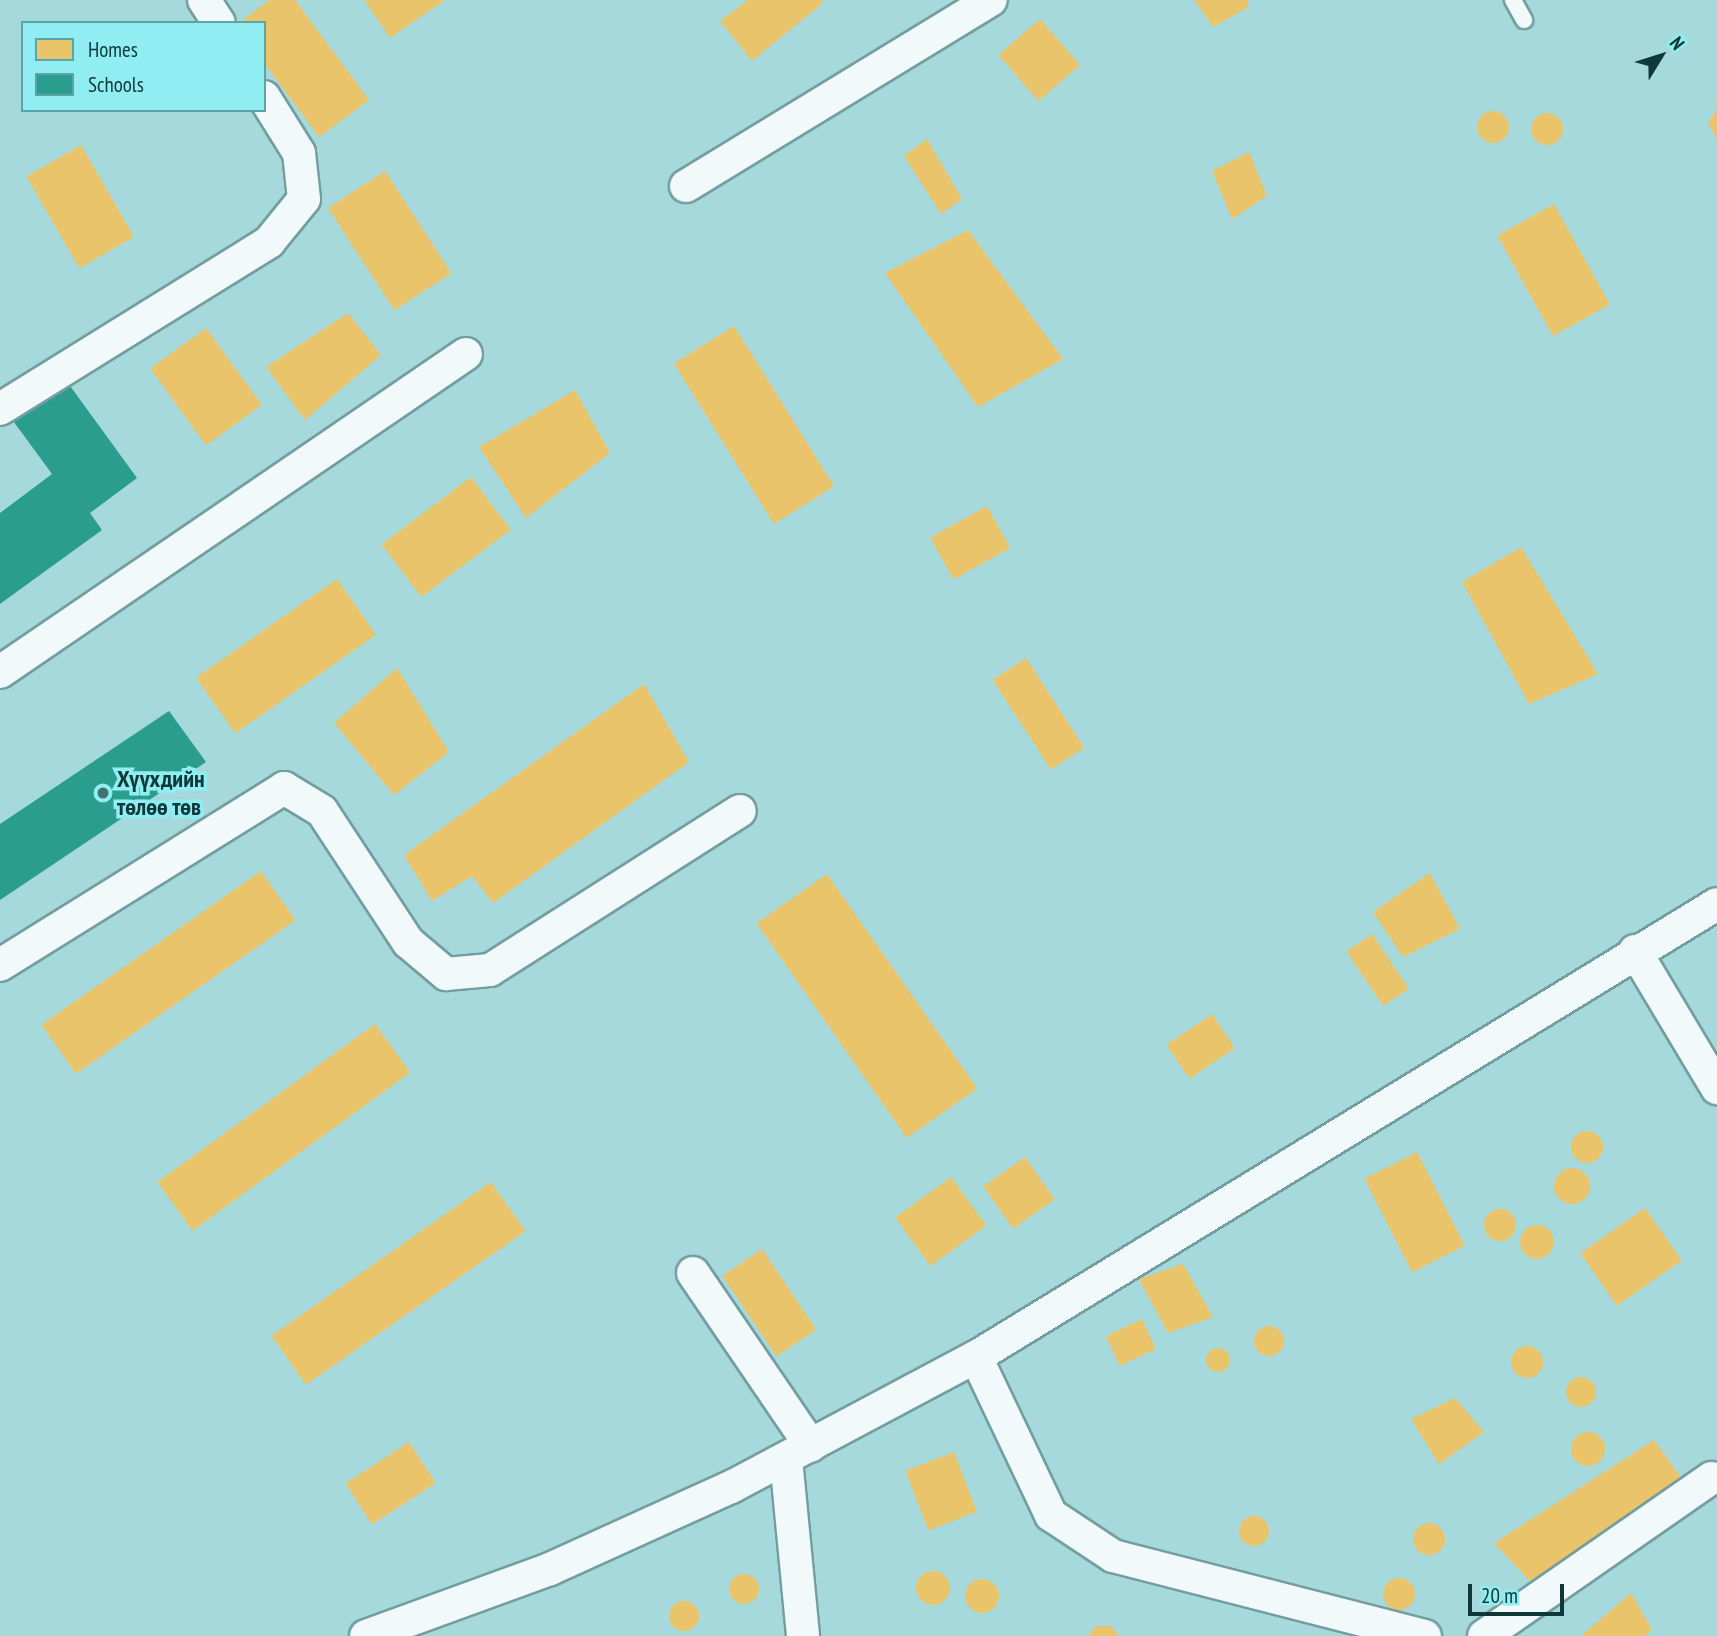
<!DOCTYPE html>
<meta charset="utf-8">
<style>
body{margin:0}
#map{position:relative;width:1717px;height:1636px;overflow:hidden;background:#a6d9db;font-family:"PT Sans Narrow",sans-serif}
div>[style]{position:absolute}
[style*='--x']{left:calc(var(--x)*1px);top:calc(var(--y)*1px);width:calc(var(--w)*1px);rotate:calc(var(--a)*1deg)}
.homes>*{inset:0;background:#e9c46a;transform-origin:0 0}
.round{border-radius:50%}
.schools>*{inset:0;background:#2a9d8f}
.roads{filter:drop-shadow(2px 0 #739ea0) drop-shadow(-2px 0 #739ea0) drop-shadow(0 2px #739ea0) drop-shadow(0 -2px #739ea0)}
.service>*{height:16px;margin:-8px;padding:0 8px;transform-origin:8px;border-radius:8px;background:#f2f9fa}
.minor>*{height:32px;margin:-16px;padding:0 16px;transform-origin:16px;border-radius:16px;background:#f2f9fa}
.dots>*{width:19px;height:19px;translate:-50% -50%;box-sizing:border-box;border:4px solid #90edf1;border-radius:50%}
span{translate:-50% -50%;white-space:nowrap;text-align:center;line-height:1.15;-webkit-text-stroke:7px #90edf1;paint-order:stroke}
.poi-label{font-size:24px;color:#0f3839;font-weight:700}
.left{translate:0 -50%;text-align:left}
.legend{position:absolute;left:21px;top:21px;width:245px;height:91px;box-sizing:border-box;background:#90edf1;border:2px solid #5ca5a7;margin:0;padding:9px 12px;list-style:none;font-size:21px;color:#0f3839}
.legend li{display:flex;align-items:center;gap:14px;height:35px}
.legend b{width:35px;border:2px solid #5ca5a7}
.north{position:absolute;left:1626px;top:21px;width:70px;height:70px;-webkit-text-stroke:5px #90edf1;paint-order:stroke;rotate:52deg;font-size:19px;font-weight:700;line-height:28px;text-align:center;color:#0f3839}
.north::after{content:'';display:block;margin:auto;width:24px;height:32px;background:#0f3839;clip-path:polygon(50% 0,100% 100%,50% 72%,0 100%)}
.scale{position:absolute;left:1468px;top:1584px;width:96px;height:32px;box-sizing:border-box;border:4px solid #0f3839;border-top:0;padding-left:9px;font-size:21px;line-height:24px;white-space:nowrap;color:#0f3839;-webkit-text-stroke:5px #90edf1;paint-order:stroke}
</style>
<div id="map">
<div class="homes">
<i style="clip-path:polygon(269px 0,295px 0,369px 100px,319px 137px,264px 63px,264px 23px,239px 23px)"></i>
<i style="clip-path:polygon(364px 0,445px 0,390px 38px)"></i>
<i style="clip-path:polygon(748px 0,820px 0,823px 3px,752px 61px,720px 21px)"></i>
<i style="clip-path:polygon(1194px 0,1247px 0,1249px 7px,1213px 27px)"></i>
<i style="left:1040px;top:19px;width:61px;height:55px;rotate:49deg"></i>
<i style="clip-path:polygon(1717px 109px,1717px 139px,1708px 123px)"></i>
<i class="round" style="left:1477px;top:111px;width:32px;height:32px"></i>
<i class="round" style="left:1531px;top:113px;width:32px;height:32px"></i>
<i style="clip-path:polygon(927px 139px,962px 199px,941px 214px,904px 156px)"></i>
<i style="left:81px;top:145px;width:106px;height:63px;rotate:60deg"></i>
<i style="clip-path:polygon(1249px 152px,1267px 196px,1232px 219px,1212px 171px)"></i>
<i style="left:385px;top:171px;width:122px;height:68px;rotate:57deg"></i>
<i style="left:1554px;top:204px;width:115px;height:65px;rotate:61deg"></i>
<i style="clip-path:polygon(968px 230px,1063px 359px,978px 407px,885px 273px)"></i>
<i style="clip-path:polygon(348px 313px,381px 355px,305px 420px,266px 367px)"></i>
<i style="left:734px;top:326px;width:189px;height:71px;rotate:58deg"></i>
<i style="left:206px;top:328px;width:95px;height:69px;rotate:54deg"></i>
<i style="clip-path:polygon(575px 390px,610px 453px,526px 518px,479px 447px)"></i>
<i style="left:471px;top:477px;width:66px;height:112px;rotate:53deg"></i>
<i style="left:987px;top:506px;width:48px;height:65px;rotate:61deg"></i>
<i style="clip-path:polygon(1521px 547px,1598px 674px,1529px 704px,1462px 582px)"></i>
<i style="left:337px;top:579px;width:68px;height:172px;rotate:55deg"></i>
<i style="left:1026px;top:658px;width:107px;height:40px;rotate:57deg"></i>
<i style="clip-path:polygon(397px 668px,449px 752px,394px 795px,334px 723px)"></i>
<i style="clip-path:polygon(644px 684px,689px 762px,493px 903px,472px 876px,432px 901px,404px 855px)"></i>
<i style="left:261px;top:871px;width:60px;height:268px;rotate:55deg"></i>
<i style="clip-path:polygon(1430px 873px,1460px 929px,1403px 957px,1373px 912px)"></i>
<i style="left:827px;top:874px;width:262px;height:86px;rotate:55deg"></i>
<i style="left:1372px;top:934px;width:66px;height:31px;rotate:56deg"></i>
<i style="left:1212px;top:1014px;width:41px;height:55px;rotate:56deg"></i>
<i style="left:375px;top:1024px;width:60px;height:269px;rotate:54deg"></i>
<i class="round" style="left:1571px;top:1131px;width:32px;height:32px"></i>
<i style="left:1417px;top:1152px;width:105px;height:59px;rotate:63deg"></i>
<i style="left:1025px;top:1157px;width:52px;height:51px;rotate:55deg"></i>
<i class="round" style="left:1554px;top:1168px;width:36px;height:36px"></i>
<i style="left:951px;top:1177px;width:60px;height:69px;rotate:54deg"></i>
<i style="left:491px;top:1182px;width:60px;height:268px;rotate:55deg"></i>
<i style="left:1645px;top:1208px;width:64px;height:79px;rotate:55deg"></i>
<i class="round" style="left:1484px;top:1209px;width:32px;height:32px"></i>
<i class="round" style="left:1520px;top:1225px;width:34px;height:34px"></i>
<i style="left:762px;top:1249px;width:97px;height:48px;rotate:56deg"></i>
<i style="clip-path:polygon(1183px 1264px,1213px 1317px,1168px 1333px,1139px 1279px)"></i>
<i style="left:1142px;top:1319px;width:33px;height:40px;rotate:65deg"></i>
<i class="round" style="left:1254px;top:1326px;width:30px;height:30px"></i>
<i class="round" style="left:1511px;top:1346px;width:32px;height:32px"></i>
<i class="round" style="left:1206px;top:1348px;width:24px;height:24px"></i>
<i class="round" style="left:1566px;top:1377px;width:30px;height:30px"></i>
<i style="clip-path:polygon(1455px 1398px,1484px 1432px,1439px 1464px,1411px 1419px)"></i>
<i class="round" style="left:1571px;top:1432px;width:34px;height:34px"></i>
<i style="clip-path:polygon(1654px 1440px,1687px 1486px,1541px 1593px,1494px 1543px)"></i>
<i style="left:409px;top:1442px;width:49px;height:76px;rotate:57deg"></i>
<i style="left:954px;top:1452px;width:64px;height:52px;rotate:69deg"></i>
<i class="round" style="left:1239px;top:1516px;width:30px;height:30px"></i>
<i class="round" style="left:1413px;top:1523px;width:32px;height:32px"></i>
<i class="round" style="left:916px;top:1571px;width:34px;height:34px"></i>
<i class="round" style="left:729px;top:1574px;width:30px;height:30px"></i>
<i class="round" style="left:1383px;top:1578px;width:32px;height:32px"></i>
<i class="round" style="left:965px;top:1579px;width:34px;height:34px"></i>
<i style="clip-path:polygon(1631px 1593px,1652px 1630px,1645px 1636px,1581px 1636px)"></i>
<i class="round" style="left:669px;top:1601px;width:30px;height:30px"></i>
<i style="clip-path:polygon(1096px 1626px,1111px 1626px,1119px 1636px,1088px 1636px)"></i>
</div>
<div class="schools">
<i style="clip-path:polygon(65px 379px,137px 478px,90px 513px,102px 530px,0 604px,0 513px,52px 474px,11px 418px)"></i>
<i style="clip-path:polygon(169px 711px,206px 762px,0 900px,0 824px)"></i>
</div>
<div class="roads">
<div class="service">
<i style="--x:1513;--y:0;--w:23;--a:61"></i>
</div>
<div class="minor">
<i style="--x:204;--y:0;--w:27;--a:57"></i>
<i style="--x:686;--y:186;--w:357;--a:-31.4"></i>
<i style="--x:0;--y:409;--w:317;--a:-31.8"></i>
<i style="--x:269;--y:242;--w:55;--a:-50.9"></i>
<i style="--x:304;--y:199;--w:46;--a:-96.2"></i>
<i style="--x:299;--y:153;--w:66;--a:-122"></i>
<i style="--x:0;--y:672;--w:564;--a:-34.31"></i>
<i style="--x:1635;--y:951;--w:160;--a:59.1"></i>
<i style="--x:0;--y:965;--w:335;--a:-31.9"></i>
<i style="--x:284;--y:788;--w:44;--a:31.2"></i>
<i style="--x:322;--y:811;--w:157;--a:56.7"></i>
<i style="--x:408;--y:942;--w:50;--a:40.1"></i>
<i style="--x:446;--y:974;--w:44;--a:-5.2"></i>
<i style="--x:490;--y:970;--w:296;--a:-32.5"></i>
<i style="--x:693;--y:1273;--w:209;--a:55.7"></i>
<i style="--x:976;--y:1357;--w:175;--a:64.6"></i>
<i style="--x:1051;--y:1515;--w:74;--a:33.5"></i>
<i style="--x:1113;--y:1556;--w:322;--a:14.4"></i>
<i style="--x:786;--y:1459;--w:178;--a:84.5"></i>
<i style="--x:366;--y:1636;--w:196;--a:-20"></i>
<i style="--x:550;--y:1569;--w:199;--a:-24.4"></i>
<i style="--x:731;--y:1487;--w:277;--a:-28"></i>
<i style="--x:976;--y:1357;--w:868;--a:-31.44"></i>
<i style="--x:1484;--y:1636;--w:277;--a:-34.8"></i>
</div>
</div>
<div class="dots">
<i style="left:103px;top:793px;background:#447072"></i>
</div>
<div class="poi-label">
<span class="left" style="left:117px;top:793px">Хүүхдийн<br>төлөө төв</span>
</div>
<ul class="legend">
<li><b style="height:19px;background:#e9c46a"></b>Homes</li>
<li><b style="height:19px;background:#2a9d8f"></b>Schools</li>
</ul>
<div class="north">N</div>
<div class="scale">20 m</div>
</div>
